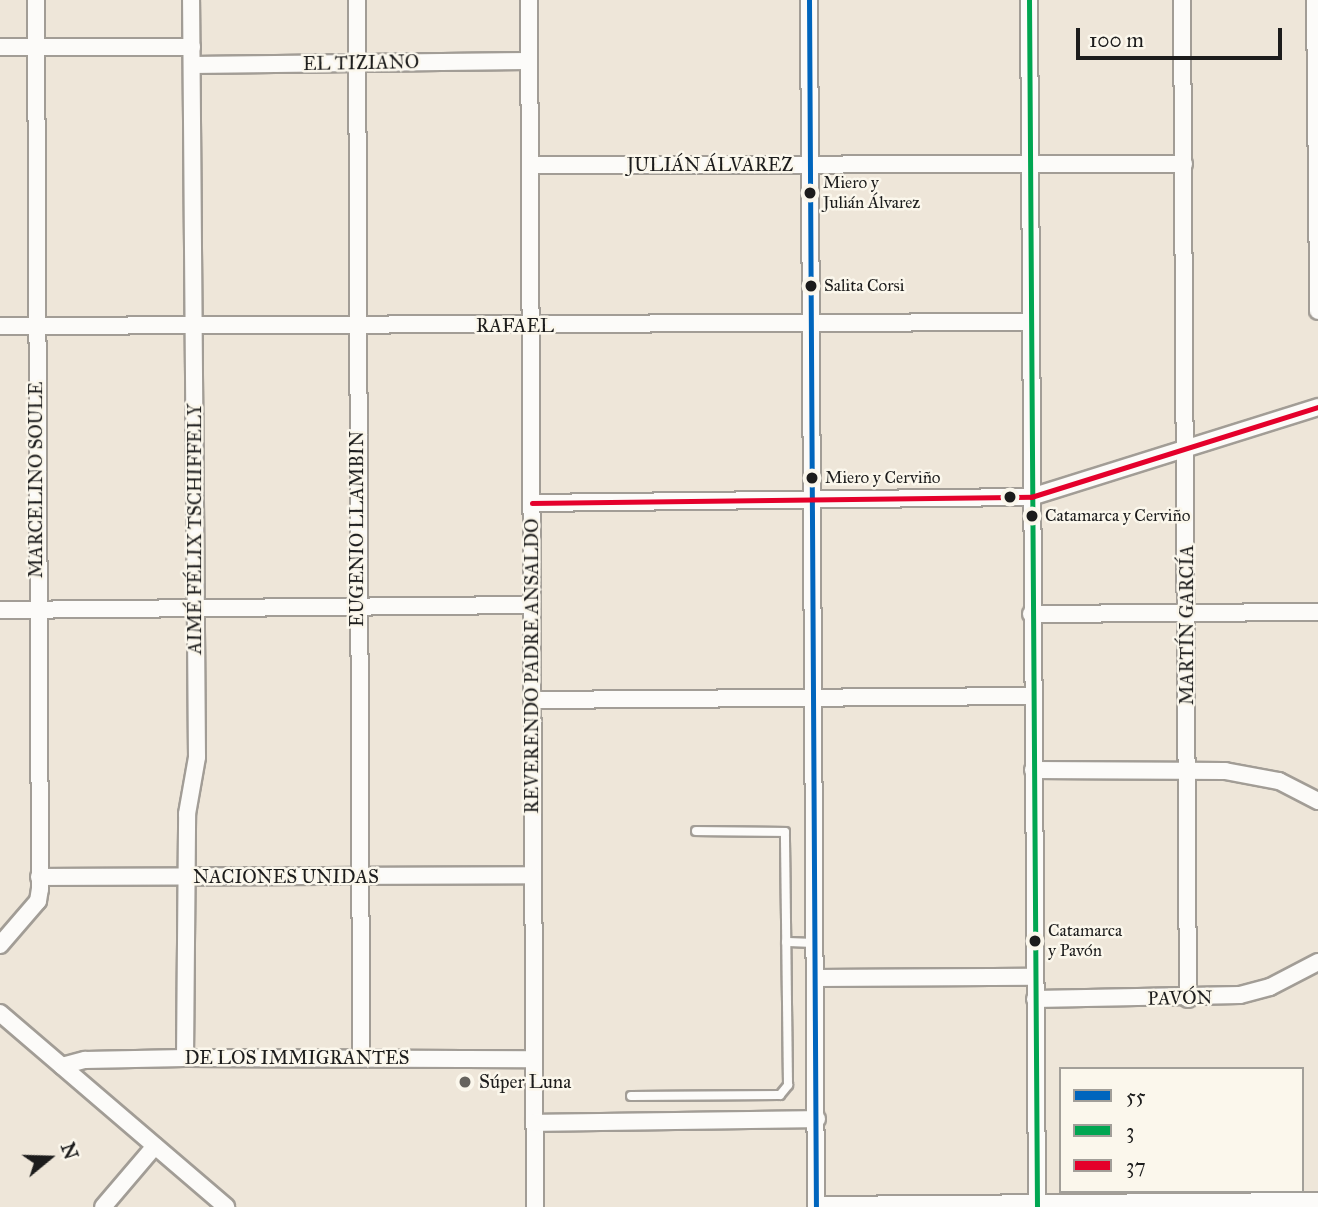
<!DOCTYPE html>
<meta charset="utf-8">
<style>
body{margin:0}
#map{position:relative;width:1318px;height:1207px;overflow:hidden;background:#eee6d9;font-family:"IM FELL Great Primer",serif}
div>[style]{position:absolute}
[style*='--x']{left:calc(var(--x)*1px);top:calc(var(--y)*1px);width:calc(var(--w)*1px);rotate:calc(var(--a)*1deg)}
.roads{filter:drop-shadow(2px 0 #a29d96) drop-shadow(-2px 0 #a29d96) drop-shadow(0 2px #a29d96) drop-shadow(0 -2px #a29d96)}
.lane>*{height:8px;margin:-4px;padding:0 4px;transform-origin:4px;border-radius:4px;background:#fcfbf9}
.street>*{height:16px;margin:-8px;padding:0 8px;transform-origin:8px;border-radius:8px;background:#fcfbf9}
.bus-1>*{height:5px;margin:-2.5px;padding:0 2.5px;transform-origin:2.5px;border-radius:2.5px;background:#0065bd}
.bus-2>*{height:5px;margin:-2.5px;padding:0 2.5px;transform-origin:2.5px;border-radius:2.5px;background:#00a651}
.bus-3>*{height:5px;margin:-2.5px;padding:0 2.5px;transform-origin:2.5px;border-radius:2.5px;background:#e4002b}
.dots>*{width:19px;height:19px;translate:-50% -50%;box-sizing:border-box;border:4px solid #fbf7ec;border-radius:50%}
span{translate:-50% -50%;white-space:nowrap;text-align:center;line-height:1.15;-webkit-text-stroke:5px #fbf7ec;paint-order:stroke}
.bus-label{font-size:17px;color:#1c1c1c}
.left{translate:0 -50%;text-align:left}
.street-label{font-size:19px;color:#1c1c1c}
.poi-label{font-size:19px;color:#1c1c1c}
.legend{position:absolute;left:1059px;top:1067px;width:245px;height:126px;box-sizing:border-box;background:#fbf7ec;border:2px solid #a29f99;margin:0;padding:9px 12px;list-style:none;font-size:21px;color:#1c1c1c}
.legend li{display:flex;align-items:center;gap:14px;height:35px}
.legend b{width:35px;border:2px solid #a29f99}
.north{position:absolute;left:14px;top:1123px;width:70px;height:70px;-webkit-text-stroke:5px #fbf7ec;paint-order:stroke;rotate:71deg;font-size:19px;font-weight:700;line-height:28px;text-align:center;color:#1c1c1c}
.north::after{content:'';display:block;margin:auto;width:24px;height:32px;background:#1c1c1c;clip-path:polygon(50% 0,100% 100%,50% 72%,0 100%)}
.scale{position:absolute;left:1076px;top:28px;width:206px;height:32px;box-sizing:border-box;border:4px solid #1c1c1c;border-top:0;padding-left:9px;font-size:21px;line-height:24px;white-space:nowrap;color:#1c1c1c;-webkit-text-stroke:5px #fbf7ec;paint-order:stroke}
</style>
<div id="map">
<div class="roads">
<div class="lane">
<i style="--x:786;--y:942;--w:30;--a:2"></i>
<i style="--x:631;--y:1096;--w:149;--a:-0.4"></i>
<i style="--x:780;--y:1095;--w:13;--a:-51"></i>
<i style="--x:788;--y:1085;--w:253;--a:-90.7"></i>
<i style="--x:785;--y:832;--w:89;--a:-179.4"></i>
</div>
<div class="street">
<i style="--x:357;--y:0;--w:1058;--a:89.78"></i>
<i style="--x:529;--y:0;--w:1207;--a:89.72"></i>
<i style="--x:809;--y:0;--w:1207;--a:89.67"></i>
<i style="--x:1029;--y:0;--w:1207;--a:89.62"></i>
<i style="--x:1182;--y:0;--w:999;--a:89.66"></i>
<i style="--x:1315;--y:0;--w:311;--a:89.4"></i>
<i style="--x:0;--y:47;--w:192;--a:0"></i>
<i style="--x:192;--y:65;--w:337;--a:-0.7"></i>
<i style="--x:530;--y:165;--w:654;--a:-0.09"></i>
<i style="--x:0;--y:326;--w:1030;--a:-0.22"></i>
<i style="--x:532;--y:503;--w:499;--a:-0.7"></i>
<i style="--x:1031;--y:497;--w:301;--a:-17.4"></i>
<i style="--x:0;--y:610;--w:532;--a:-0.54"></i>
<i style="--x:1031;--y:614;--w:287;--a:-0.4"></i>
<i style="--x:532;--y:700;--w:500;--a:-0.46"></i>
<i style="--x:1033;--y:770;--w:192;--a:0.3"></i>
<i style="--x:1225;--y:771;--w:55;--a:10.5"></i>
<i style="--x:1279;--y:781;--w:44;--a:27.1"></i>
<i style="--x:39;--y:877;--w:494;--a:-0.2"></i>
<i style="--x:0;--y:945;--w:58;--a:-49.2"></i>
<i style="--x:38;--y:901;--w:12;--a:-81"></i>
<i style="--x:40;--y:889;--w:889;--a:-90.26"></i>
<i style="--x:816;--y:978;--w:219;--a:-0.3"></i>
<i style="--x:1035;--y:999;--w:205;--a:-1.1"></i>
<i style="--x:1240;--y:995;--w:31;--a:-15"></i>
<i style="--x:1270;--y:987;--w:54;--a:-27.5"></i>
<i style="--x:0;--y:1013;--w:298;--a:40.6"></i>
<i style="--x:185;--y:1058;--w:244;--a:-89.5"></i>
<i style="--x:187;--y:814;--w:58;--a:-80"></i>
<i style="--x:197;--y:757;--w:757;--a:-90.45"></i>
<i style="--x:62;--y:1066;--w:24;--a:-15"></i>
<i style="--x:85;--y:1060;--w:100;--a:-1.1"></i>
<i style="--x:185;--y:1058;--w:349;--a:0.2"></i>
<i style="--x:534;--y:1123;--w:283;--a:-0.8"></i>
<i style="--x:816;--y:1205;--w:502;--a:-0.46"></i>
<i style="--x:103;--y:1207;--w:80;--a:-49.6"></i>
</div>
</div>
<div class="bus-1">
<i style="--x:809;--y:0;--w:1207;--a:89.67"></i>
</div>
<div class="bus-2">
<i style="--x:1029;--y:0;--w:1207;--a:89.62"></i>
</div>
<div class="bus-3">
<i style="--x:532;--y:503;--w:499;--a:-0.7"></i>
<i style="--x:1031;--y:497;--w:301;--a:-17.4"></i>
</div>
<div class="dots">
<i style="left:810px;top:193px;background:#1c1c1c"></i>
<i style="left:811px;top:286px;background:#1c1c1c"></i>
<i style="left:812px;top:478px;background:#1c1c1c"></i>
<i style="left:1010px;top:497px;background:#1c1c1c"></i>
<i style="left:1032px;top:516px;background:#1c1c1c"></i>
<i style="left:1035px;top:941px;background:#1c1c1c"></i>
<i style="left:465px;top:1082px;background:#66635e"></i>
</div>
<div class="bus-label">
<span class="left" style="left:823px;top:193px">Miero y<br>Julián Álvarez</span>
<span class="left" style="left:824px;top:286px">Salita Corsi</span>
<span class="left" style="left:825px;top:478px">Miero y Cerviño</span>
<span class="left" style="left:1045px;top:516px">Catamarca y Cerviño</span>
<span class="left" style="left:1048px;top:941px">Catamarca<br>y Pavón</span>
</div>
<div class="street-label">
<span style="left:361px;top:63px;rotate:-1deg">EL TIZIANO</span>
<span style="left:710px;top:165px">JULIÁN ÁLVAREZ</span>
<span style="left:515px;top:326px">RAFAEL</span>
<span style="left:36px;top:480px;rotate:-90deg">MARCELINO SOULE</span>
<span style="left:195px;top:529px;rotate:-90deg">AIMÉ FÉLIX TSCHIFFELY</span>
<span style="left:357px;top:529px;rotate:-90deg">EUGENIO LLAMBIN</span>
<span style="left:1187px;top:625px;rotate:-90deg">MARTÍN GARCÍA</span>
<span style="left:532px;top:666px;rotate:-90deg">REVERENDO PADRE ANSALDO</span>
<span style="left:286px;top:877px">NACIONES UNIDAS</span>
<span style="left:1180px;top:998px;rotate:-1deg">PAVÓN</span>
<span style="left:297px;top:1058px">DE LOS IMMIGRANTES</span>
</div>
<div class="poi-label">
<span class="left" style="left:479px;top:1082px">Súper Luna</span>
</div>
<ul class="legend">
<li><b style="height:9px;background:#0065bd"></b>55</li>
<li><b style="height:9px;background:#00a651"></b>3</li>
<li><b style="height:9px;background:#e4002b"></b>37</li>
</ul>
<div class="north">N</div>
<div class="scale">100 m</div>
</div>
